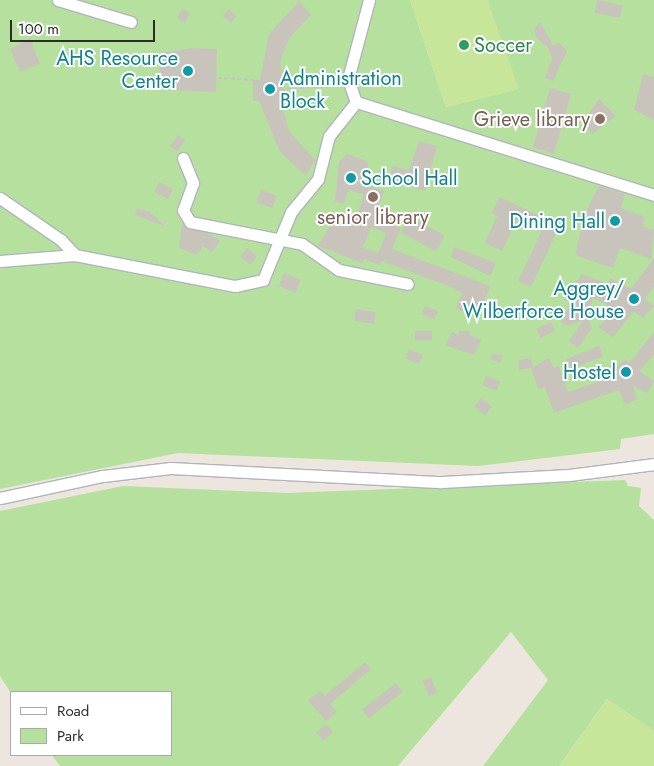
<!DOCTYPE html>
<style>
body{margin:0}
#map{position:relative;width:654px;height:766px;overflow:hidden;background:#ece6de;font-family:Jost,sans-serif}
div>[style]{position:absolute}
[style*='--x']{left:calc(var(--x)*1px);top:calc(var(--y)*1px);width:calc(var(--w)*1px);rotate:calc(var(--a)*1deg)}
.green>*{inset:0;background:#b5e09e}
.pitch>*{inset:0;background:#c7e69a}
.building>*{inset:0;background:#c8c4bc;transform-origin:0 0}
.path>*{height:2px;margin-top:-1px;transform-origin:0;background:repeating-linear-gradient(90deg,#c4c4c4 0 4px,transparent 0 6.5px)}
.roads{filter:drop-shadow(1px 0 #b1b4be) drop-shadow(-1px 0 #b1b4be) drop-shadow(0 1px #b1b4be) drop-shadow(0 -1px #b1b4be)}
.minor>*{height:11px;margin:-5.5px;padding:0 5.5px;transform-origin:5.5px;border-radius:5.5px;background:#fff}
.dots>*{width:14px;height:14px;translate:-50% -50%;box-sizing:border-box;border:2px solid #fff;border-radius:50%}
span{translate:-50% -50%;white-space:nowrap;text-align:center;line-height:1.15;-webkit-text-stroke:4px #fff;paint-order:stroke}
.leisure-label{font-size:20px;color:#27864d}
.left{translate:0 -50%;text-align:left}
.culture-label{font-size:20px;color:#0d838f}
.right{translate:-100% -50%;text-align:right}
.education-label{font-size:20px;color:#785e54}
.legend{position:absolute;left:10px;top:691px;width:162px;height:65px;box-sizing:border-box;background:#fff;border:1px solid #aaa;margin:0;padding:6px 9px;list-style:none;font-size:15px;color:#2b2b2b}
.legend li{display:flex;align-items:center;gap:10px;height:25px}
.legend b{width:25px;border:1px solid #aaa}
.scale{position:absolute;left:10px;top:20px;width:145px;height:22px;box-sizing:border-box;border:2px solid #2b2b2b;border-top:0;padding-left:6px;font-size:15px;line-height:18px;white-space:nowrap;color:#2b2b2b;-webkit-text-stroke:4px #fff;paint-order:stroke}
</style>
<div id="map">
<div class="green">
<i style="clip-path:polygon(0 0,410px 0,446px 107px,518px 89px,487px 0,654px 0,654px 434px,621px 439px,620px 449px,478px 466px,178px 453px,0 489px)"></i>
<i style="clip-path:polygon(625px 480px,628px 486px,641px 488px,639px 506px,654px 520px,654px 731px,607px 699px,559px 766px,483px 766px,548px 680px,511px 632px,398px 766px,60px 766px,52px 755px,171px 755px,171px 692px,11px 693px,0 676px,0 511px,123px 486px,287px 493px)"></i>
</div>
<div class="pitch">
<i style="clip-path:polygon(410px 0,487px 0,519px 89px,446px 107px)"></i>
<i style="clip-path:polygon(607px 699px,654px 731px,654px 766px,559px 766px)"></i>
</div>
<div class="building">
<i style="left:597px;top:0;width:26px;height:13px;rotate:11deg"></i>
<i style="clip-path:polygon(299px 1px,311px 15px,289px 38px,280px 62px,286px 98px,280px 99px,289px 131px,315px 160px,306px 176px,280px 152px,259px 101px,253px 101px,253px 80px,260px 80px,269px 34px)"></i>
<i style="left:182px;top:9px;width:9px;height:11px;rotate:27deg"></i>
<i style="clip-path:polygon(228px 9px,236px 16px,231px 23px,223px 16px)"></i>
<i style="clip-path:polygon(540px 22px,553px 45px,559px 43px,567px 51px,553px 81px,545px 78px,552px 59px,549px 49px,536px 37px,534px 29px)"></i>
<i style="clip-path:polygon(30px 38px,40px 64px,20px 72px,10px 49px)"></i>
<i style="clip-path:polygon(191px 48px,217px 49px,216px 92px,159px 90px,160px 53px)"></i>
<i style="clip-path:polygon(643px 74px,654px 77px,654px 120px,634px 110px)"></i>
<i style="left:550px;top:88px;width:22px;height:62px;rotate:16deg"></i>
<i style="clip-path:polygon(599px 99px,616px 116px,592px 134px,582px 123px)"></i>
<i style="left:178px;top:135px;width:9px;height:14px;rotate:36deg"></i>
<i style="clip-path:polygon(419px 141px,437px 146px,425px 191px,388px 180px,393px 166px,409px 170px)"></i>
<i style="clip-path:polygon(evenodd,347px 154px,367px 161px,369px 172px,361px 183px,384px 191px,374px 218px,401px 228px,392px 249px,490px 286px,479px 317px,456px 309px,462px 293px,451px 287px,382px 261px,380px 265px,364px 259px,362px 263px,318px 246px,330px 226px,325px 225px,328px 217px,353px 226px,364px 195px,349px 190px,343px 204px,335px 201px,339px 162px,347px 154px,371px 227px,386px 233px,378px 253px,363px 247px,371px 227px)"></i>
<i style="left:159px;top:182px;width:16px;height:11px;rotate:27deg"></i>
<i style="clip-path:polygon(599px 186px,625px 194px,621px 208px,645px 217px,642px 226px,654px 230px,651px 259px,620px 248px,613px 268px,575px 255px,585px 213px)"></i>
<i style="left:261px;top:190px;width:17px;height:13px;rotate:21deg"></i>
<i style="clip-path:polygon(499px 197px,560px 225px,531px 287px,518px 281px,541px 232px,516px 221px,502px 251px,485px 243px,497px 216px,492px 213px)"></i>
<i style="clip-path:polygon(137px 208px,150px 212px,165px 226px,135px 215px)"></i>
<i style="left:409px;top:217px;width:40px;height:18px;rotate:27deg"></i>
<i style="clip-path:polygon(182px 224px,210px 234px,220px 241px,212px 252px,203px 246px,197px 255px,179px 248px)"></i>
<i style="clip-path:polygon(454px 247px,496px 263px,490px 276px,451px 257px)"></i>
<i style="left:247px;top:248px;width:13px;height:11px;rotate:39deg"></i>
<i style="clip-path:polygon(654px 258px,654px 286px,645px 299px,654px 306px,643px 318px,634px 311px,613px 337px,598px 327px,615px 309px,593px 298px,586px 315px,592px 328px,578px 348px,569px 341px,583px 320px,568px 326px,561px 322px,570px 302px,564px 300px,582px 274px,608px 284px,610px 278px,631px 289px)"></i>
<i style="left:284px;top:273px;width:18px;height:14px;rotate:22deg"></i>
<i style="left:425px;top:306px;width:14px;height:9px;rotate:21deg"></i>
<i style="left:356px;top:309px;width:20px;height:12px;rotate:9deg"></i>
<i style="left:551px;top:322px;width:10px;height:16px;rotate:66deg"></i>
<i style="left:415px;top:331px;width:17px;height:9px"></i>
<i style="clip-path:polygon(460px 331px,471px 331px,469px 335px,481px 340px,474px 355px,445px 345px,452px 332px,458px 335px)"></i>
<i style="clip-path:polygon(654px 332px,654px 354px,640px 371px,654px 381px,647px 393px,633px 386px,637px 399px,625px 405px,619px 390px,554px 413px,545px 387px,538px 389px,531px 368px,519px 370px,518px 360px,531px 358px,533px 367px,549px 358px,554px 368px,559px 366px,568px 392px,612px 377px,610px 373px,625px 359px,629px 363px)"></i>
<i style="left:599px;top:346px;width:11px;height:35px;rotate:68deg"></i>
<i style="left:409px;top:349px;width:15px;height:10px;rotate:23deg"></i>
<i style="left:493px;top:353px;width:10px;height:7px;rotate:17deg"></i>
<i style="left:486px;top:376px;width:15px;height:10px;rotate:20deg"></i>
<i style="left:481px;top:398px;width:14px;height:11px;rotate:39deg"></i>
<i style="clip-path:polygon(365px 662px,371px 669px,330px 704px,337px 712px,326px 721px,308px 700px,320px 691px,325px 696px)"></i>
<i style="left:431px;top:677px;width:17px;height:9px;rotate:69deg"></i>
<i style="left:396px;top:683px;width:11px;height:43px;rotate:52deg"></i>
<i style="left:326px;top:724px;width:11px;height:13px;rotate:49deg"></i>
</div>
<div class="path">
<i style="--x:218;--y:78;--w:35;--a:3"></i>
<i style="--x:287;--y:89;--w:52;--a:-3.3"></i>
</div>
<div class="roads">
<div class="minor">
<i style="--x:58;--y:0;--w:76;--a:16.8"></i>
<i style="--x:369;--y:0;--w:82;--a:104.9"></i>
<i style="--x:348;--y:79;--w:24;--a:71"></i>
<i style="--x:356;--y:102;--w:312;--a:17.3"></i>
<i style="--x:183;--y:158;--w:27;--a:68"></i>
<i style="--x:193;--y:183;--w:29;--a:110"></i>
<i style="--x:183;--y:210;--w:14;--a:60"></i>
<i style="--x:190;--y:222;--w:114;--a:11.1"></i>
<i style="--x:302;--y:244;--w:45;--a:35.1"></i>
<i style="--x:339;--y:270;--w:70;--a:11.5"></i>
<i style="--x:0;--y:198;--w:74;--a:34.5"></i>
<i style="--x:61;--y:240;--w:21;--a:47"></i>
<i style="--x:0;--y:261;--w:75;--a:-4.6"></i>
<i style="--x:75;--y:255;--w:163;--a:11"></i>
<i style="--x:235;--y:286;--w:29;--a:-12"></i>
<i style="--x:263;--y:280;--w:74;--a:-67.6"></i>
<i style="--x:291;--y:212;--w:43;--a:-50.7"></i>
<i style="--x:318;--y:179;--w:44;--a:-75.7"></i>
<i style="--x:329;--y:136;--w:43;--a:-51.5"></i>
<i style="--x:0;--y:498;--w:105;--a:-12.1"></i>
<i style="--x:103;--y:476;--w:68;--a:-6.7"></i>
<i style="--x:171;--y:468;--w:271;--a:3"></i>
<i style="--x:442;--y:482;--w:127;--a:-3.2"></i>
<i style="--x:569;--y:475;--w:86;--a:-7.4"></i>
</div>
</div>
<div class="dots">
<i style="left:464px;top:45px;background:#2e9e5b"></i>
<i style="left:188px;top:71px;background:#0f9aa8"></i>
<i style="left:270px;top:89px;background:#0f9aa8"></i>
<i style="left:600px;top:119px;background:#8d6e63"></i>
<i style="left:351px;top:178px;background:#0f9aa8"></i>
<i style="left:373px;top:197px;background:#8d6e63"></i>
<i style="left:615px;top:221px;background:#0f9aa8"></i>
<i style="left:634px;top:299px;background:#0f9aa8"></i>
<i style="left:626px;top:372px;background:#0f9aa8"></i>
</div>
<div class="leisure-label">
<span class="left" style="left:474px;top:45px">Soccer</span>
</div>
<div class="culture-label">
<span class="right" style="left:178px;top:70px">AHS Resource<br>Center</span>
<span class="left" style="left:280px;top:90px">Administration<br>Block</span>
<span class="left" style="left:361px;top:178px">School Hall</span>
<span class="right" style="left:605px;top:221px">Dining Hall</span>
<span class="right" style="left:624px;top:300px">Aggrey/<br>Wilberforce House</span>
<span class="right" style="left:616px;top:372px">Hostel</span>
</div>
<div class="education-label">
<span class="right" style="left:590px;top:119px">Grieve library</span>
<span style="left:373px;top:217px">senior library</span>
</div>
<ul class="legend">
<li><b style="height:6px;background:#fff"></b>Road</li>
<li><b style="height:14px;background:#b5e09e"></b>Park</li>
</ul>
<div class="scale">100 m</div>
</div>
